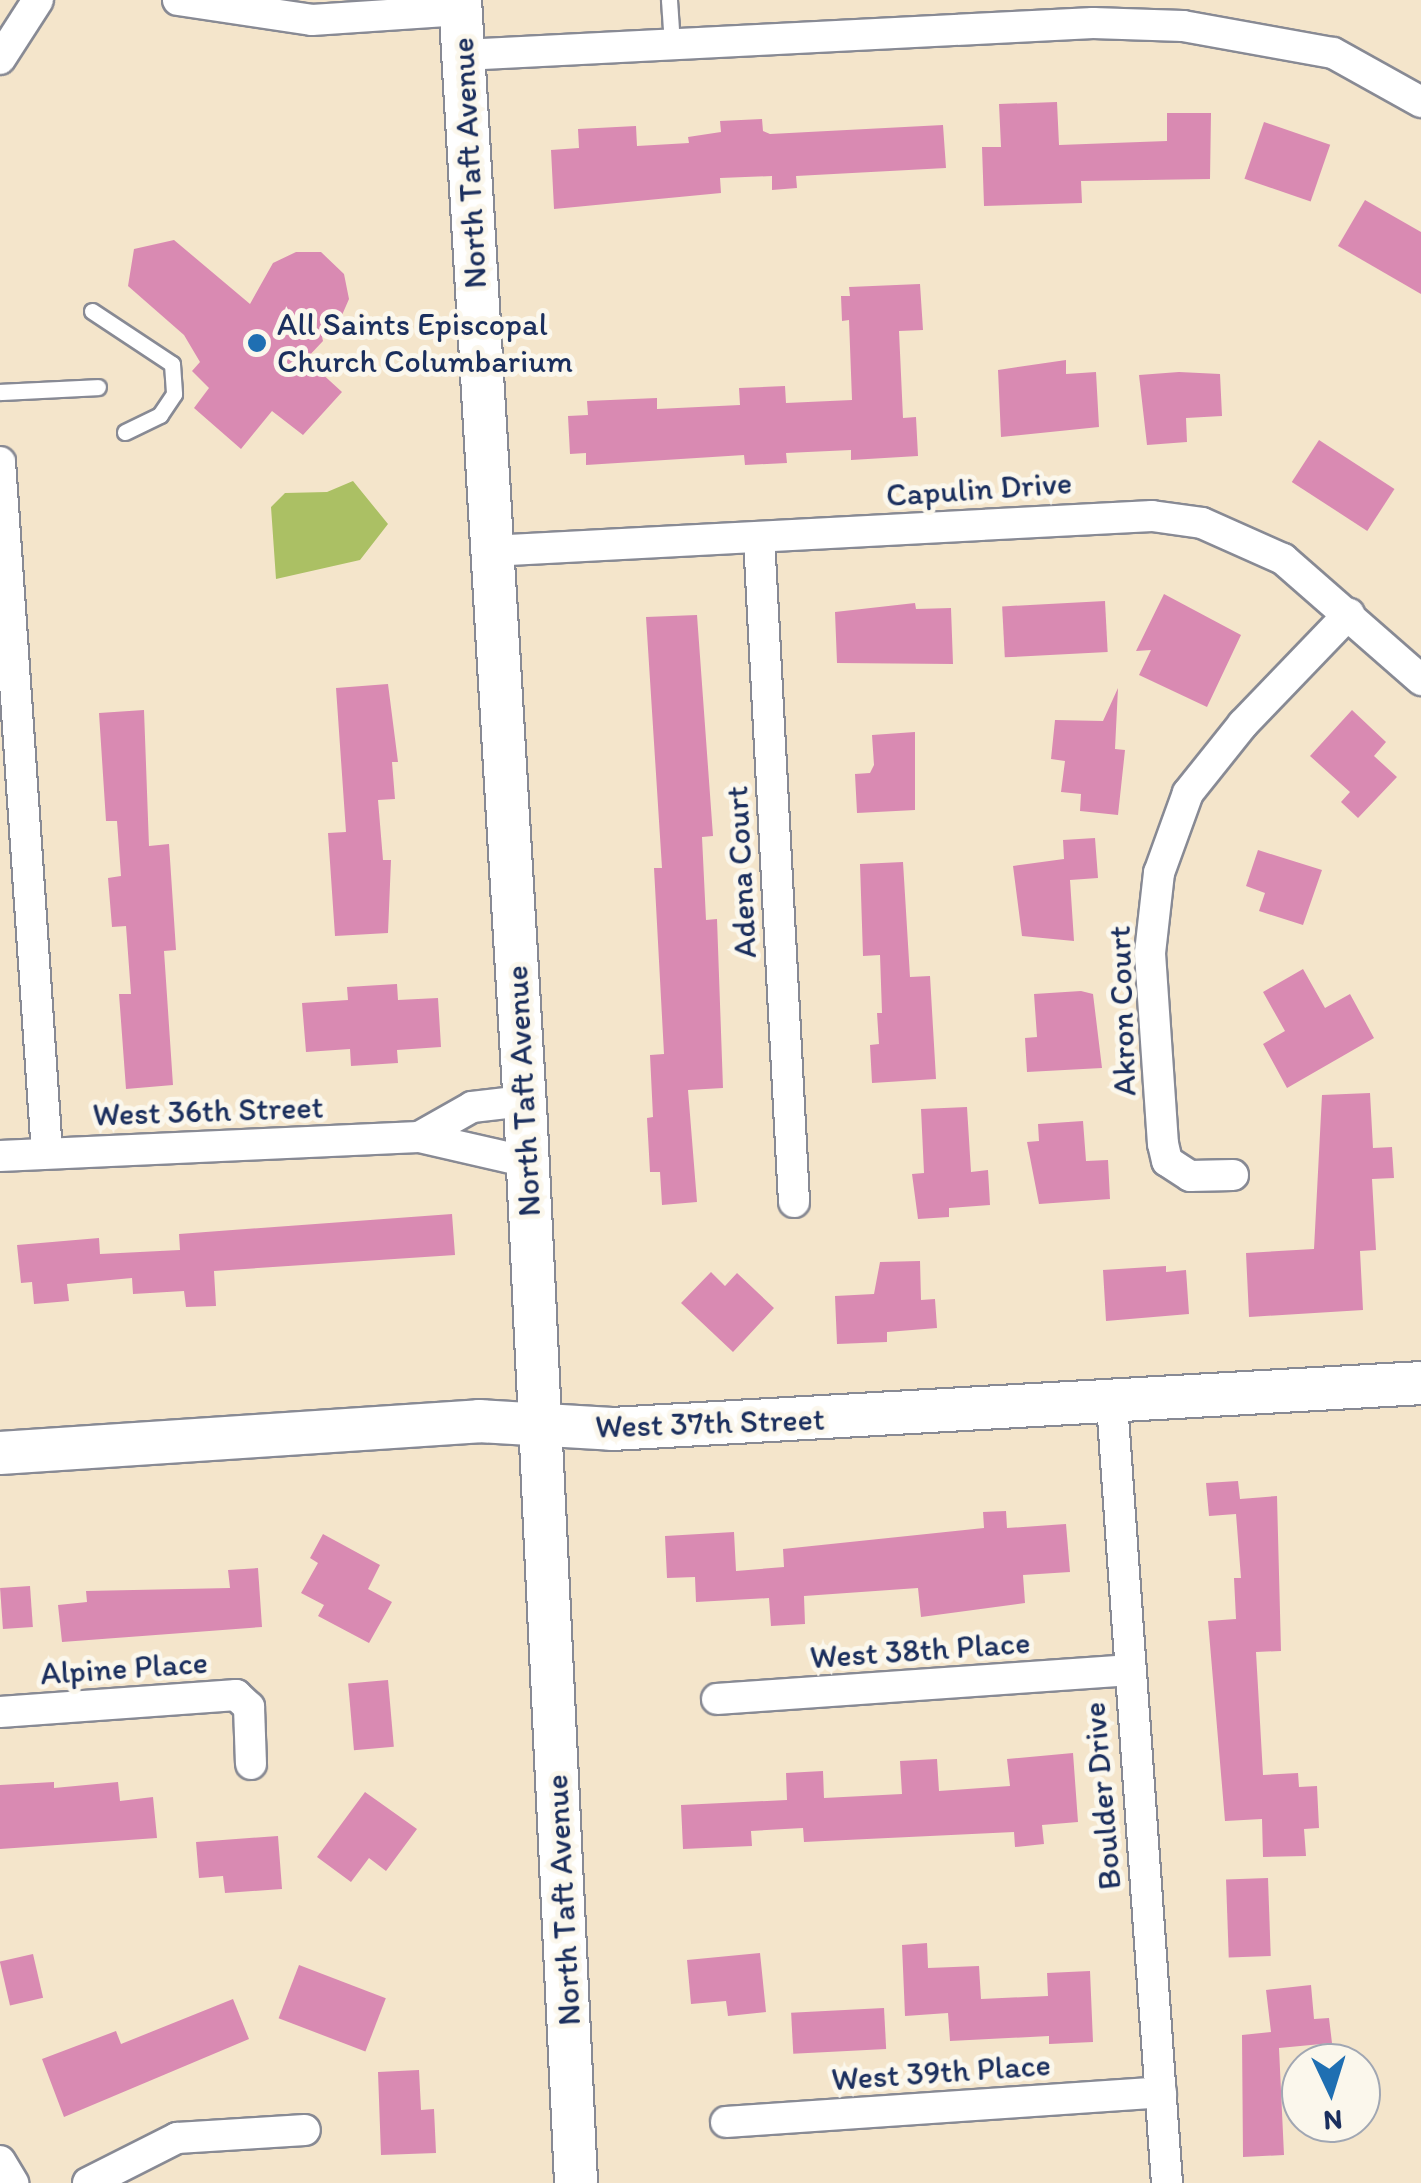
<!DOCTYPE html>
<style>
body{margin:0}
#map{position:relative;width:1421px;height:2183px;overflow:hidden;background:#f4e5cb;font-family:Itim,sans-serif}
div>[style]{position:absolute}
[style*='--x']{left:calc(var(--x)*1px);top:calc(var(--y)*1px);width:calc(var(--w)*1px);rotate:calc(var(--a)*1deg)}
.green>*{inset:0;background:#abc064}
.building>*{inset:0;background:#d98ab2;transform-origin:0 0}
.roads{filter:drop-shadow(2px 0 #888a94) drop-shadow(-2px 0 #888a94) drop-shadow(0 2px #888a94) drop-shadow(0 -2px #888a94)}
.lane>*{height:15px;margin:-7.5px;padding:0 7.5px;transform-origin:7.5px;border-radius:7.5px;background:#fff}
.street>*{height:30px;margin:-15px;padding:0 15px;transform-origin:15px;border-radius:15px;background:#fff}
.secondary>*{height:42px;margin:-21px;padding:0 21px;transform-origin:21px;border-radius:21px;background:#fff}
.dots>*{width:28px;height:28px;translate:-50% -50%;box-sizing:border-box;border:5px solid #fbf7ec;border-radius:50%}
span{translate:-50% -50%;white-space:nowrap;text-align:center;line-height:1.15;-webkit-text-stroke:10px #fbf7ec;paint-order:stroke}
.street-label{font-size:32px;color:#1b2f5e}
.poi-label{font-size:32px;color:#1b2f5e}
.left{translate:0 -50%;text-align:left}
.north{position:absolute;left:1281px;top:2043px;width:100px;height:100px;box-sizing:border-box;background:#fbf7ec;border:2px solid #a1a7b3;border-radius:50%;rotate:176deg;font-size:28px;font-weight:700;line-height:40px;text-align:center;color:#1b2f5e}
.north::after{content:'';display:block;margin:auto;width:35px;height:45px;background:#1f6fb2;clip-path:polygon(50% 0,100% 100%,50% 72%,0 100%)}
</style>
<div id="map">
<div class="green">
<i style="clip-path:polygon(353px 481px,388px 524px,360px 560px,276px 579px,271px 507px,285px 493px,327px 492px)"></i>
</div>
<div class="building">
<i style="clip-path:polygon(1057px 102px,1059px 145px,1167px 141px,1167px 113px,1211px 113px,1210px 179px,1081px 181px,1082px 203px,984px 206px,982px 147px,1001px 147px,999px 104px)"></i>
<i style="clip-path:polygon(762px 119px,763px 131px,770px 134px,943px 125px,946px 168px,796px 176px,797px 188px,772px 190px,772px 176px,720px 178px,721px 193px,554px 209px,551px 150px,579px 148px,578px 129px,636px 126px,637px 146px,689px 143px,688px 137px,721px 132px,720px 121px)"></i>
<i style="left:1264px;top:122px;width:70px;height:60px;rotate:19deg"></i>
<i style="clip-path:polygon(1365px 200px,1421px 232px,1421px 294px,1338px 246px)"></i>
<i style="clip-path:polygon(174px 240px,250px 304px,273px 263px,296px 252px,321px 252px,344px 274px,349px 299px,339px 322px,321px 332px,323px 341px,306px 359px,342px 392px,303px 435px,272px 411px,241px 449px,194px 408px,209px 388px,192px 371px,200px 362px,184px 335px,128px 286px,134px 249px)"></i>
<i style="clip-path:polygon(920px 284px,923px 330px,899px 331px,903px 418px,916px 417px,918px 456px,851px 460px,851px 450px,786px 453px,787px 463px,745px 465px,744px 455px,586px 465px,586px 453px,570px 454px,568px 416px,588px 415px,587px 401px,657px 398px,657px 409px,740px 405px,739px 388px,785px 386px,786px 403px,852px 400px,849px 320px,842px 321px,841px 296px,850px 296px,849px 287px)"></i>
<i style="clip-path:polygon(1066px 360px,1066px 374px,1096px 372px,1099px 427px,1001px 437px,998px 370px)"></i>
<i style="clip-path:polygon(1179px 372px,1220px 374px,1222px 416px,1186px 418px,1187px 442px,1147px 445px,1139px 375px)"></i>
<i style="left:1319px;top:440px;width:90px;height:50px;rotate:33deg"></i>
<i style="clip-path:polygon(1164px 594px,1241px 635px,1207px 707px,1139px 675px,1151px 650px,1136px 651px)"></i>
<i style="left:1105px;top:601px;width:51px;height:103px;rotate:87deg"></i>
<i style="clip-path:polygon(915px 603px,916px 609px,951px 608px,953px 664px,837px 663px,835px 612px)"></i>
<i style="clip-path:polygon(697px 615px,713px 836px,702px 837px,706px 920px,717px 919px,723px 1088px,688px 1090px,697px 1202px,662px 1205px,660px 1172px,650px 1172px,647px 1118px,653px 1117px,650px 1055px,664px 1054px,654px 868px,662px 868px,646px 617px)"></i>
<i style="clip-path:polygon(388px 684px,398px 762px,392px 762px,395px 799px,378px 800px,383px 860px,391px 860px,388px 933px,335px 936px,328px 833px,346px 832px,336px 688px)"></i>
<i style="clip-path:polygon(1118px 688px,1115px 749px,1125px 750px,1118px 815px,1080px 811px,1081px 794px,1061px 792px,1065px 761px,1051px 759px,1055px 720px,1103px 721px)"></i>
<i style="clip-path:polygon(144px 710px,149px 846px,169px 844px,176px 950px,164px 951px,173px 1085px,126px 1089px,119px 994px,131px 994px,126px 926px,112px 927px,108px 878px,121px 876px,117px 821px,106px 821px,99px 713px)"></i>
<i style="clip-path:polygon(1352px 710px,1386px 742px,1374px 756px,1397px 777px,1358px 818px,1341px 802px,1350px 792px,1310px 756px)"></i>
<i style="clip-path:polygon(915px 732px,915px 810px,857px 813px,855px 774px,870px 773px,874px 765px,872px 735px)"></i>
<i style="clip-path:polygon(1095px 838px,1098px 878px,1070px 880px,1074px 941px,1022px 936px,1013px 866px,1064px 859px,1063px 840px)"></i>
<i style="clip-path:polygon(1258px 850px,1322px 870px,1303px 925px,1259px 911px,1265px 893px,1246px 886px)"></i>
<i style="clip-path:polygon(903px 862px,910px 977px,930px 976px,936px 1079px,872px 1083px,870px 1045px,879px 1044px,877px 1013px,882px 1013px,880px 955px,863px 956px,860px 864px)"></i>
<i style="clip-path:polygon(1303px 969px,1325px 1008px,1350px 994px,1374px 1038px,1287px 1088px,1263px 1044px,1285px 1031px,1263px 992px)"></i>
<i style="clip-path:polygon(397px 984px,398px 1000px,438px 998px,441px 1047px,397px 1050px,398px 1063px,351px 1066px,350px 1049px,306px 1052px,302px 1003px,348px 1000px,347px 987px)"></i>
<i style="clip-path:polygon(1081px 991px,1093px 994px,1102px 1068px,1027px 1072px,1025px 1038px,1037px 1037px,1034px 994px)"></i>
<i style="clip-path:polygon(1370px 1093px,1373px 1148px,1392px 1147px,1394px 1178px,1372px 1179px,1376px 1250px,1360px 1251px,1363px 1310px,1249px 1317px,1246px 1253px,1314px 1249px,1322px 1095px)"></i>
<i style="clip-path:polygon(967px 1107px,971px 1172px,988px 1170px,990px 1205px,949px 1208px,949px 1217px,918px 1219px,912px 1174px,924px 1173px,921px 1109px)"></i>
<i style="clip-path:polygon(1083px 1121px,1086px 1161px,1108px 1160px,1110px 1199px,1039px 1204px,1027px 1142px,1039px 1141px,1038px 1124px)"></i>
<i style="clip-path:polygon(452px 1214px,455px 1255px,214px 1271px,216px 1306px,186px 1307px,184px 1291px,133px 1294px,132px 1278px,67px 1284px,69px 1301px,34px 1304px,32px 1282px,21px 1283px,17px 1245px,99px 1238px,100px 1254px,180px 1250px,179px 1234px)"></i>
<i style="clip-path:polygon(920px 1261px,921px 1300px,935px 1299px,937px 1328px,887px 1332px,887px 1342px,837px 1344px,835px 1296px,874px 1294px,880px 1262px)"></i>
<i style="clip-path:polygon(1166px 1266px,1166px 1272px,1186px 1270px,1189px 1314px,1106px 1321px,1103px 1270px)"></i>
<i style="clip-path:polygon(711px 1272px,725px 1286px,737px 1273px,774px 1308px,733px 1352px,681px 1303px)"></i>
<i style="clip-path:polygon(1238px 1481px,1240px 1499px,1277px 1496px,1281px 1651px,1256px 1652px,1263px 1775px,1298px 1773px,1299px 1787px,1317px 1786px,1319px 1828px,1304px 1829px,1306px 1856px,1263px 1857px,1262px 1819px,1225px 1821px,1208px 1621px,1236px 1619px,1234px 1578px,1241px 1578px,1236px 1514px,1209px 1516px,1206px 1483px)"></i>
<i style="clip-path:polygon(1006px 1511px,1007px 1528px,1066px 1524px,1070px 1572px,1023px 1575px,1025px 1603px,921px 1617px,918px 1588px,804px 1596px,805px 1624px,771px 1626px,769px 1598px,696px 1602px,695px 1577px,667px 1578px,665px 1536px,734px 1532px,736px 1571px,784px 1567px,783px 1549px,984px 1528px,983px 1512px)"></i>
<i style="clip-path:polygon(323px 1534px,380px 1565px,368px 1589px,392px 1602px,369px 1643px,318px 1616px,324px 1605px,301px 1593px,318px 1563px,310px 1558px)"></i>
<i style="clip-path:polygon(258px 1568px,262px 1627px,62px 1642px,58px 1605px,87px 1602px,86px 1591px,230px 1588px,228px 1570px)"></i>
<i style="left:30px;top:1586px;width:41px;height:30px;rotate:86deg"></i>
<i style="left:388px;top:1680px;width:67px;height:40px;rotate:85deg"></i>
<i style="clip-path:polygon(1073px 1753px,1078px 1822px,1042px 1825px,1044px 1844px,1015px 1847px,1014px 1832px,804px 1842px,803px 1828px,751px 1831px,752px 1846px,683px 1849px,681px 1805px,787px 1800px,786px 1773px,823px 1771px,824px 1798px,902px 1794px,900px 1761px,937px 1759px,939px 1791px,1010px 1786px,1007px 1759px)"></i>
<i style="clip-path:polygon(54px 1782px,54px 1788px,118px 1782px,120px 1801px,153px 1797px,157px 1838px,0 1849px,0 1785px)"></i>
<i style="clip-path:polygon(365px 1792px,417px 1829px,386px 1871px,369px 1858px,351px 1882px,317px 1857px)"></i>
<i style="clip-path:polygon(278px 1836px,282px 1889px,225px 1893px,223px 1876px,199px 1878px,196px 1842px)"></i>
<i style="left:1268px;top:1878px;width:78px;height:42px;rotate:88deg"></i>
<i style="clip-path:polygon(927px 1943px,928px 1968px,979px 1966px,981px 1999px,1048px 1996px,1047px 1973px,1090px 1971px,1093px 2042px,1049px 2044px,1049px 2036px,950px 2041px,948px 2013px,905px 2016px,902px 1945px)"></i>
<i style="clip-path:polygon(760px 1953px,766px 2012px,728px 2016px,726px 2001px,691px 2004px,687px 1960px)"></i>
<i style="left:33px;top:1954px;width:45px;height:34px;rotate:77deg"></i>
<i style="left:299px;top:1965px;width:93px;height:57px;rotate:21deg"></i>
<i style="clip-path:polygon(1311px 1985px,1314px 2019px,1329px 2018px,1332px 2043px,1279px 2048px,1284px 2155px,1243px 2157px,1242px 2035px,1271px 2032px,1266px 1990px)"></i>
<i style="clip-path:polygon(233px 1999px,249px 2039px,64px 2117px,42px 2059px,116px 2031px,121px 2044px)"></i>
<i style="left:884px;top:2008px;width:41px;height:93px;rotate:87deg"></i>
<i style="clip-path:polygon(419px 2070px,421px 2110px,434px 2109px,436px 2153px,381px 2155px,378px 2072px)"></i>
</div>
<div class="roads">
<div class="lane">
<i style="--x:669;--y:0;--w:44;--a:86.1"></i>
<i style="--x:92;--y:311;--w:96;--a:33.5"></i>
<i style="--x:172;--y:364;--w:30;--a:86"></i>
<i style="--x:174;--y:394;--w:25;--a:124"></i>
<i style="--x:160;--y:415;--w:39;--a:154"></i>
<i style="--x:0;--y:392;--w:98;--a:-2.9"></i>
</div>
<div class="street">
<i style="--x:178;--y:0;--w:135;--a:8.5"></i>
<i style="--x:312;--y:20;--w:149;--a:-3.8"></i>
<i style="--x:463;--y:55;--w:631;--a:-2.91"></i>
<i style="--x:1093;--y:23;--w:90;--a:1.9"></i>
<i style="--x:1183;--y:26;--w:152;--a:10.2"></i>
<i style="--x:1333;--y:53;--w:101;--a:29.1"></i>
<i style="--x:0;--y:59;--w:70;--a:-57.2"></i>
<i style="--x:0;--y:462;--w:693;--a:86.11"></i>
<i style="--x:759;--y:538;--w:665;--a:86.98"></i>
<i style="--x:490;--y:551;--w:663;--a:-3.03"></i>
<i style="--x:1152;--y:516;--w:50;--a:8"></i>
<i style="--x:1202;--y:523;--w:89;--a:24"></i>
<i style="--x:1283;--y:559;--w:184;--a:41.2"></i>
<i style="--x:419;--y:1137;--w:61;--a:-29.5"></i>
<i style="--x:472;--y:1107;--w:52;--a:-6.6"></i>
<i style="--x:0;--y:1156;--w:419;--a:-2.6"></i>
<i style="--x:419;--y:1137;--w:112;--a:12.9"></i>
<i style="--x:1233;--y:1175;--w:43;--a:178.7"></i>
<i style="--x:1190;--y:1176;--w:27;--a:-147"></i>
<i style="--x:1167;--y:1161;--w:17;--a:-103"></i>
<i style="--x:1163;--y:1144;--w:191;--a:-93.9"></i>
<i style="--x:1150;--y:953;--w:81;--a:-83.6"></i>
<i style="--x:1159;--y:873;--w:85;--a:-70.1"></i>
<i style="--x:1188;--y:793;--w:88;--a:-51.4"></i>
<i style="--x:1243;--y:724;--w:153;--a:-46.1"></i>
<i style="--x:1112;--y:1403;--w:782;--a:85.97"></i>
<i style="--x:717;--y:1699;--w:411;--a:-4"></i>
<i style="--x:0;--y:1712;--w:237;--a:-4.1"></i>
<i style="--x:236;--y:1695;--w:18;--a:43"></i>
<i style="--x:249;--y:1707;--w:57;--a:88"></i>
<i style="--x:726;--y:2122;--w:436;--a:-3.9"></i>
<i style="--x:0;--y:2161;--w:26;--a:59"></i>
<i style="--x:88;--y:2183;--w:100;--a:-26.8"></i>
<i style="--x:177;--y:2138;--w:128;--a:-3.6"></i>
</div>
<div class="secondary">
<i style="--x:460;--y:0;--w:1127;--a:86.64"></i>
<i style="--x:526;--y:1125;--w:1059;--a:87.29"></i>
<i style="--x:0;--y:1453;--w:480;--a:-3.8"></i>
<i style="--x:479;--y:1421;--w:133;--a:3.4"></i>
<i style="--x:612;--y:1429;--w:810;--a:-3.25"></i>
</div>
</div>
<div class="dots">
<i style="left:257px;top:343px;background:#1f6fb2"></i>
</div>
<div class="street-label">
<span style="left:469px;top:163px;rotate:-93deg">North Taft Avenue</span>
<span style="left:979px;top:489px;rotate:-4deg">Capulin Drive</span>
<span style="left:741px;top:872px;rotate:-93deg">Adena Court</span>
<span style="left:1122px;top:1011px;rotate:-92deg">Akron Court</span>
<span style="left:523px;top:1091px;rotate:-93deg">North Taft Avenue</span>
<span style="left:208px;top:1111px;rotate:-2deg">West 36th Street</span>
<span style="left:710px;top:1423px;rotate:-2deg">West 37th Street</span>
<span style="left:920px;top:1650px;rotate:-4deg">West 38th Place</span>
<span style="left:124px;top:1668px;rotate:-4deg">Alpine Place</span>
<span style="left:1102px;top:1796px;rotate:-95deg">Boulder Drive</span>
<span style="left:563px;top:1900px;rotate:-93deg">North Taft Avenue</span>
<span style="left:941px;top:2072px;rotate:-4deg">West 39th Place</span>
</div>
<div class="poi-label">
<span class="left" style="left:277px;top:343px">All Saints Episcopal<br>Church Columbarium</span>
</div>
<div class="north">N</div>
</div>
